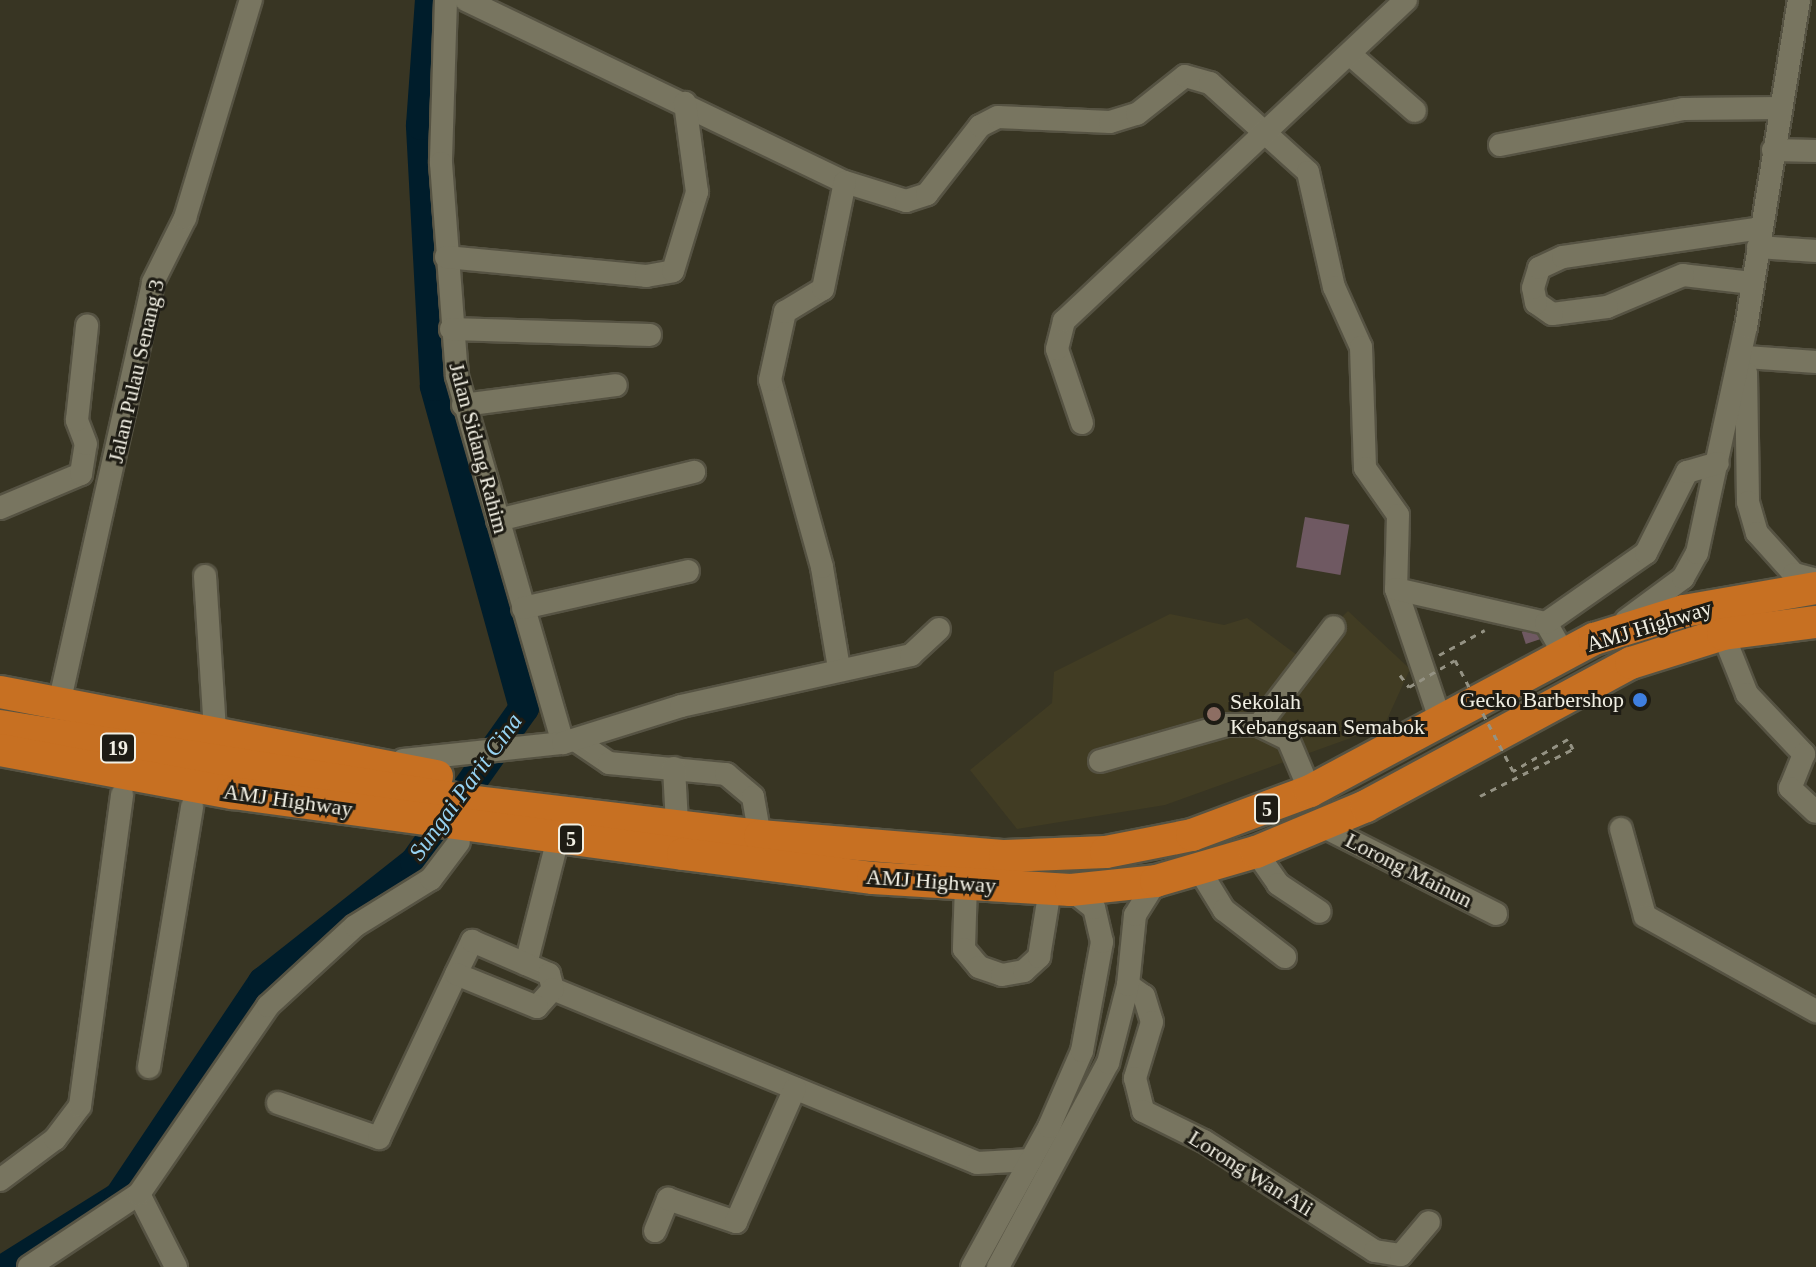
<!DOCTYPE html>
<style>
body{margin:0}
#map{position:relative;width:1816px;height:1267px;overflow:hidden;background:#383523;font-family:Georgia,serif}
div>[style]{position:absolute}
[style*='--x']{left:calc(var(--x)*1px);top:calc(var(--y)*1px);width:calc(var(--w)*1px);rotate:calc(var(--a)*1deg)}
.built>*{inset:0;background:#413c23}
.river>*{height:30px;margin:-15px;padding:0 15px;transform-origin:15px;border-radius:15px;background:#001d2b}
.building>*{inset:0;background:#6f5962;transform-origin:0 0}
.path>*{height:3px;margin-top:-1.5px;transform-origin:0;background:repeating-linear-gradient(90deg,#949283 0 6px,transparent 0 12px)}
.roads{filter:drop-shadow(2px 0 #565343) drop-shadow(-2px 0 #565343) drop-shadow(0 2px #565343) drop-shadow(0 -2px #565343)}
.minor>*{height:22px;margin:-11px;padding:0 11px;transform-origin:11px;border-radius:11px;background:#787560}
.highway>*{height:32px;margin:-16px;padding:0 16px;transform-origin:16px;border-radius:16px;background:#c77022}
.path-bridge>*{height:3px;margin-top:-1.5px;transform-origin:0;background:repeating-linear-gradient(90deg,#949283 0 6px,transparent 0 12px)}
.dots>*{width:22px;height:22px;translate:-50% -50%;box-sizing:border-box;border:4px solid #1e1c14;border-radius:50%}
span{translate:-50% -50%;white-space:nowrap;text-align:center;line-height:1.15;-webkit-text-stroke:6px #1e1c14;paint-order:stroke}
.shield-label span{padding:2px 6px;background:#1e1c14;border:2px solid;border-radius:6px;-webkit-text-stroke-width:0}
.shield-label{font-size:20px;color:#f1efe3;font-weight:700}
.street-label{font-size:22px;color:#f1efe3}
.poi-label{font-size:22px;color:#f1efe3}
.right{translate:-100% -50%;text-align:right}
.left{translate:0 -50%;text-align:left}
.water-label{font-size:24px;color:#96d2f2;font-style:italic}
</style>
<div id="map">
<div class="built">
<i style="clip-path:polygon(1348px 611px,1410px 669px,1384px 726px,1165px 805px,1017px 829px,970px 770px,1052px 703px,1054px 672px,1170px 614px,1224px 625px,1247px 618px,1301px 658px)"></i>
</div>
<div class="river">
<i style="--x:7;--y:1267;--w:132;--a:-32"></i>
<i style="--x:119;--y:1197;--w:259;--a:-56.2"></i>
<i style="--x:263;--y:982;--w:194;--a:-38.3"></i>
<i style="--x:415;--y:862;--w:189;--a:-54.7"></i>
<i style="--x:524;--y:708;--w:334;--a:-105.5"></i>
<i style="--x:435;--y:386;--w:261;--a:-93.1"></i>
<i style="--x:421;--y:125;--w:125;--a:-85.9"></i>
</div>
<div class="building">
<i style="left:1305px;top:517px;width:45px;height:51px;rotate:10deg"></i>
<i style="left:1536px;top:627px;width:13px;height:15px;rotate:72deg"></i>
</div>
<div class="path">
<i style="--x:1439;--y:655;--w:52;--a:-28.5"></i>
<i style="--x:1480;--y:796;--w:104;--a:-26.8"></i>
<i style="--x:1573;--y:749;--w:11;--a:-117"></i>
<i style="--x:1568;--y:739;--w:64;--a:149.8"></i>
</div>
<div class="roads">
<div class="minor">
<i style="--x:446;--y:0;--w:163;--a:91.8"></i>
<i style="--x:441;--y:163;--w:214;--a:85.7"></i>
<i style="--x:457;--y:376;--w:382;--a:73.9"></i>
<i style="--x:466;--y:0;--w:420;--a:25.7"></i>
<i style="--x:845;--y:182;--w:64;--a:17.3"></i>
<i style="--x:906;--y:201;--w:22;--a:-18"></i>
<i style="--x:927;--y:194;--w:86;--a:-52.1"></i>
<i style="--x:980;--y:126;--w:20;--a:-27"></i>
<i style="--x:998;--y:117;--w:112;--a:2.6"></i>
<i style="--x:1110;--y:122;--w:28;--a:-17"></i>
<i style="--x:1137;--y:114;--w:61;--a:-38.4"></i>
<i style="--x:1185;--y:76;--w:26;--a:16"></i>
<i style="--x:1210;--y:83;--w:132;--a:42.2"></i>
<i style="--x:1308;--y:172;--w:118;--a:77.3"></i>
<i style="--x:1334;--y:287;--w:66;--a:65.8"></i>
<i style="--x:1361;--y:347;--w:121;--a:88.1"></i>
<i style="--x:1365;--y:468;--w:57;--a:54.9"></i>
<i style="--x:1398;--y:515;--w:74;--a:91.5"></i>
<i style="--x:1396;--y:589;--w:140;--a:71.3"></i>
<i style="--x:1353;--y:57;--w:82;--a:41.1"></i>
<i style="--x:1500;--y:145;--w:187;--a:-11.1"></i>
<i style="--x:1684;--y:109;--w:95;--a:-0.6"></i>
<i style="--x:1773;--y:150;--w:43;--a:1.3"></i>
<i style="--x:1758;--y:247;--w:58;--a:3.9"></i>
<i style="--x:446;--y:257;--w:201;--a:5.4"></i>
<i style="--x:646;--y:276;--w:27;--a:-10"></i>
<i style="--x:673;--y:271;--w:83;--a:-73.1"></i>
<i style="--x:697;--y:192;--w:90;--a:-97.7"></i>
<i style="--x:1752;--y:283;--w:69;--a:-173.4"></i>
<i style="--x:1683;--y:275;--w:82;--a:157.2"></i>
<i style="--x:1607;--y:307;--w:55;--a:172.7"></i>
<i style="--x:1552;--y:314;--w:19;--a:-145"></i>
<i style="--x:1536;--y:303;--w:15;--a:-101"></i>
<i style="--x:1533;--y:288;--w:21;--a:-73"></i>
<i style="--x:1539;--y:268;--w:26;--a:-25"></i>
<i style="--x:1563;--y:257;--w:200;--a:-8.3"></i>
<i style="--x:451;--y:329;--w:199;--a:1.7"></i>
<i style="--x:1746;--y:357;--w:70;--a:4.1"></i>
<i style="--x:1746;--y:373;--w:129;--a:89.1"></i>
<i style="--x:1748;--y:502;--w:32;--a:74"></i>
<i style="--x:1757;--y:533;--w:55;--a:47.9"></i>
<i style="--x:1794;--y:574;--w:23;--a:15"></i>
<i style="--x:463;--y:405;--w:154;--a:-7.4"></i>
<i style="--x:1082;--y:423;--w:78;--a:-108.7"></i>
<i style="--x:1057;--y:349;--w:29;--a:-76"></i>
<i style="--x:1064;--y:321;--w:469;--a:-43.2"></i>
<i style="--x:0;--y:508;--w:88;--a:-22.8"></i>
<i style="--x:81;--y:474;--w:30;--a:-81"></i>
<i style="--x:86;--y:444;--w:26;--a:-111"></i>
<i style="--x:77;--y:420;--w:95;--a:-83.9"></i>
<i style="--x:498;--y:520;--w:202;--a:-13.8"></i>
<i style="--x:205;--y:576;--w:156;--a:86.3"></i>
<i style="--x:1396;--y:589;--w:154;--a:12.8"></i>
<i style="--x:1546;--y:623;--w:36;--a:60"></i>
<i style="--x:523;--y:608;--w:169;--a:-12.6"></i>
<i style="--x:1626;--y:620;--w:71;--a:-36.4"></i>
<i style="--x:1683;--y:578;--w:29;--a:-61"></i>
<i style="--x:1697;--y:553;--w:231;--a:-77.8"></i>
<i style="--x:1746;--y:327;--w:331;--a:-80.8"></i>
<i style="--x:1546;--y:623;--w:122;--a:-35"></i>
<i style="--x:1646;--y:553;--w:91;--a:-63.2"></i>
<i style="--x:1687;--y:472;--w:32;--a:-16"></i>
<i style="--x:1723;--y:634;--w:65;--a:68.2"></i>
<i style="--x:1747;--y:694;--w:83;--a:46.5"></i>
<i style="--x:1804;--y:754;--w:37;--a:112"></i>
<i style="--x:1790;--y:788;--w:35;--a:43"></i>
<i style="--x:839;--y:668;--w:102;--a:-99.6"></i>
<i style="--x:822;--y:567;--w:194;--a:-105.5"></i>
<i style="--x:770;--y:380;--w:70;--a:-77.6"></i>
<i style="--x:785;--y:312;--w:44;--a:-31.2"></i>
<i style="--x:823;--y:289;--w:109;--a:-78.4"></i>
<i style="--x:59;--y:704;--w:432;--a:-77.4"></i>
<i style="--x:153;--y:282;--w:72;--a:-63.4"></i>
<i style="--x:185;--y:218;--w:228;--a:-73.2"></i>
<i style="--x:1259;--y:725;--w:123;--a:-52.6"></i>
<i style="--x:575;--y:740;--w:41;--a:34.1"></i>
<i style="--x:609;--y:763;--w:118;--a:5.4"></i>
<i style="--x:726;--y:774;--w:35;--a:40"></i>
<i style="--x:753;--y:797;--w:40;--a:80"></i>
<i style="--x:403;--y:760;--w:161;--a:-6.1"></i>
<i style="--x:563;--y:743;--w:124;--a:-17.4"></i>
<i style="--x:681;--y:706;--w:236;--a:-12.5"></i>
<i style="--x:911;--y:655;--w:38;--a:-43"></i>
<i style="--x:1100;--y:761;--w:131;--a:-15.9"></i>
<i style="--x:1226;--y:725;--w:33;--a:0"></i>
<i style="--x:1259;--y:725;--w:32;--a:26"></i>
<i style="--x:1288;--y:739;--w:56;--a:67.1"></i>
<i style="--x:674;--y:768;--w:55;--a:86.9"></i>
<i style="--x:1322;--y:826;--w:195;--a:26.8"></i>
<i style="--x:1621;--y:829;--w:90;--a:74.6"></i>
<i style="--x:1645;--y:916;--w:196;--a:29.1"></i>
<i style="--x:1256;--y:852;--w:39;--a:55"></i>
<i style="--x:1278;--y:884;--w:50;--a:33.7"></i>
<i style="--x:1200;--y:871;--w:46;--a:58.4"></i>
<i style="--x:1224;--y:910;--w:77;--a:37.6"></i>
<i style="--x:966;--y:884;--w:65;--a:91.8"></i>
<i style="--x:964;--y:949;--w:23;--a:50"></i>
<i style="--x:979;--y:967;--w:24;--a:19"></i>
<i style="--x:1002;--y:975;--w:22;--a:-10"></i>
<i style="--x:1024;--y:971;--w:21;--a:-43"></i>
<i style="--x:1039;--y:957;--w:69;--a:-80.8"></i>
<i style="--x:526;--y:964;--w:118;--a:-75.7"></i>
<i style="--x:1128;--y:985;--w:19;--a:35"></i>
<i style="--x:1144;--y:996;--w:27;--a:73"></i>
<i style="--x:1152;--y:1022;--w:59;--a:106.9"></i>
<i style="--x:1135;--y:1078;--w:34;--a:76"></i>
<i style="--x:1143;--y:1111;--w:68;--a:26.2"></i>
<i style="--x:1204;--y:1141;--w:203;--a:32.8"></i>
<i style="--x:1375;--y:1251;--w:26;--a:9"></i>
<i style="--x:1401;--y:1255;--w:43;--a:-49.7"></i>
<i style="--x:553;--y:989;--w:458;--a:22.3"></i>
<i style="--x:977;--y:1163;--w:54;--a:-3.2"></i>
<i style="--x:149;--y:1067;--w:264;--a:-80.6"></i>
<i style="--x:278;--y:1103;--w:107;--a:19.1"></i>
<i style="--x:379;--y:1138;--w:181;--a:-64.8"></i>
<i style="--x:456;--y:974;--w:37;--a:-64"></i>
<i style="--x:472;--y:941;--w:84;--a:23.2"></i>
<i style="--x:549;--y:974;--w:16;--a:75"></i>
<i style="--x:553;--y:989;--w:24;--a:132"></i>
<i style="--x:537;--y:1007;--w:87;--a:-157.8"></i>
<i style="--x:0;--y:1180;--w:69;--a:-36.7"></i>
<i style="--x:55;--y:1139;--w:41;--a:-52.9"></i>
<i style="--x:80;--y:1106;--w:314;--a:-82.3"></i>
<i style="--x:139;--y:1194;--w:82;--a:63.1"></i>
<i style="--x:655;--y:1231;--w:35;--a:-68"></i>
<i style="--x:668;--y:1199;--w:72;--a:18.7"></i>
<i style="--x:736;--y:1222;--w:146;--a:-66.2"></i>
<i style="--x:29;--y:1267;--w:132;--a:-33.6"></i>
<i style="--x:139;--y:1194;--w:228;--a:-55.5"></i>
<i style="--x:268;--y:1006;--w:118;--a:-42.6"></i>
<i style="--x:355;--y:926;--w:89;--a:-31.7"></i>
<i style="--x:431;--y:879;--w:46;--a:-52.9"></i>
<i style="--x:972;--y:1267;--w:160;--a:-61.2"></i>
<i style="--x:1049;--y:1127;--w:83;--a:-66.5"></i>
<i style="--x:1082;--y:1051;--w:111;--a:-79.6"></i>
<i style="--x:1102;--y:942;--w:35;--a:-103"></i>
<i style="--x:1094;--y:908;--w:29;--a:-142"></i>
<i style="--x:998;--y:1267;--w:232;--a:-61.7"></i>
<i style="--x:1108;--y:1063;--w:81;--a:-75.6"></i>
<i style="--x:1128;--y:985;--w:70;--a:-84.3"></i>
<i style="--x:1135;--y:915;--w:40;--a:-58"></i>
</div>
<div class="highway">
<i style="--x:0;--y:692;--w:445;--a:10.9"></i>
<i style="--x:0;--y:726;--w:481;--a:9.1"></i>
<i style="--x:475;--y:802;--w:287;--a:6.8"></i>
<i style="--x:760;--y:836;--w:246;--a:4.7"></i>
<i style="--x:1005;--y:856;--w:101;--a:-2.3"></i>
<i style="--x:1106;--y:852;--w:88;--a:-11.2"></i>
<i style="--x:1192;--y:835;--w:126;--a:-20.4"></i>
<i style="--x:1310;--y:791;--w:322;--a:-28.2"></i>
<i style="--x:1594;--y:639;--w:94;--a:-17.3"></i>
<i style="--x:1684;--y:611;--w:134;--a:-9.9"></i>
<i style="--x:0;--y:750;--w:237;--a:10.5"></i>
<i style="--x:233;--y:793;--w:454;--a:7.7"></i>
<i style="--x:683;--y:854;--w:192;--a:7.2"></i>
<i style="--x:873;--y:878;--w:198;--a:3.5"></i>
<i style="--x:1071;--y:890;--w:85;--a:-6"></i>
<i style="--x:1156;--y:881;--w:104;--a:-16.2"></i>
<i style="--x:1256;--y:852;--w:119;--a:-22.7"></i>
<i style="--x:1366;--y:806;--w:301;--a:-28.4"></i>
<i style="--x:1631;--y:663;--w:96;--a:-17.5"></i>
<i style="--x:1723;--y:634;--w:94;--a:-7.4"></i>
</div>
</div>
<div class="path-bridge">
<i style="--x:1400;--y:675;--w:15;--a:53"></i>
<i style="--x:1409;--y:687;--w:53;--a:-30.4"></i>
<i style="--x:1455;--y:660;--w:125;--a:62.4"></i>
</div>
<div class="dots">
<i style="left:1640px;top:700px;background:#3f7fe0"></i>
<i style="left:1214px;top:714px;background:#8d6e63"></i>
</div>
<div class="shield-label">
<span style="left:118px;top:748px">19</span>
<span style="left:1267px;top:809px">5</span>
<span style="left:571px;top:839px">5</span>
</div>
<div class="street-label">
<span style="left:136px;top:371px;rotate:-77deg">Jalan Pulau Senang 3</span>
<span style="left:479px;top:448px;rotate:75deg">Jalan Sidang Rahim</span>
<span style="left:1649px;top:626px;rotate:-17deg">AMJ Highway</span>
<span style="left:288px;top:800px;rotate:8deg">AMJ Highway</span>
<span style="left:1409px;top:870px;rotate:27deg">Lorong Mainun</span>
<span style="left:931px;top:881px;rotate:4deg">AMJ Highway</span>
<span style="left:1251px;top:1173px;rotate:32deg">Lorong Wan Ali</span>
</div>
<div class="poi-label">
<span class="right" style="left:1624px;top:700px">Gecko Barbershop</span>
<span class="left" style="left:1230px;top:714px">Sekolah<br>Kebangsaan Semabok</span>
</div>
<div class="water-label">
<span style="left:466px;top:787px;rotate:-54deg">Sungai Parit Cina</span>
</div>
</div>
